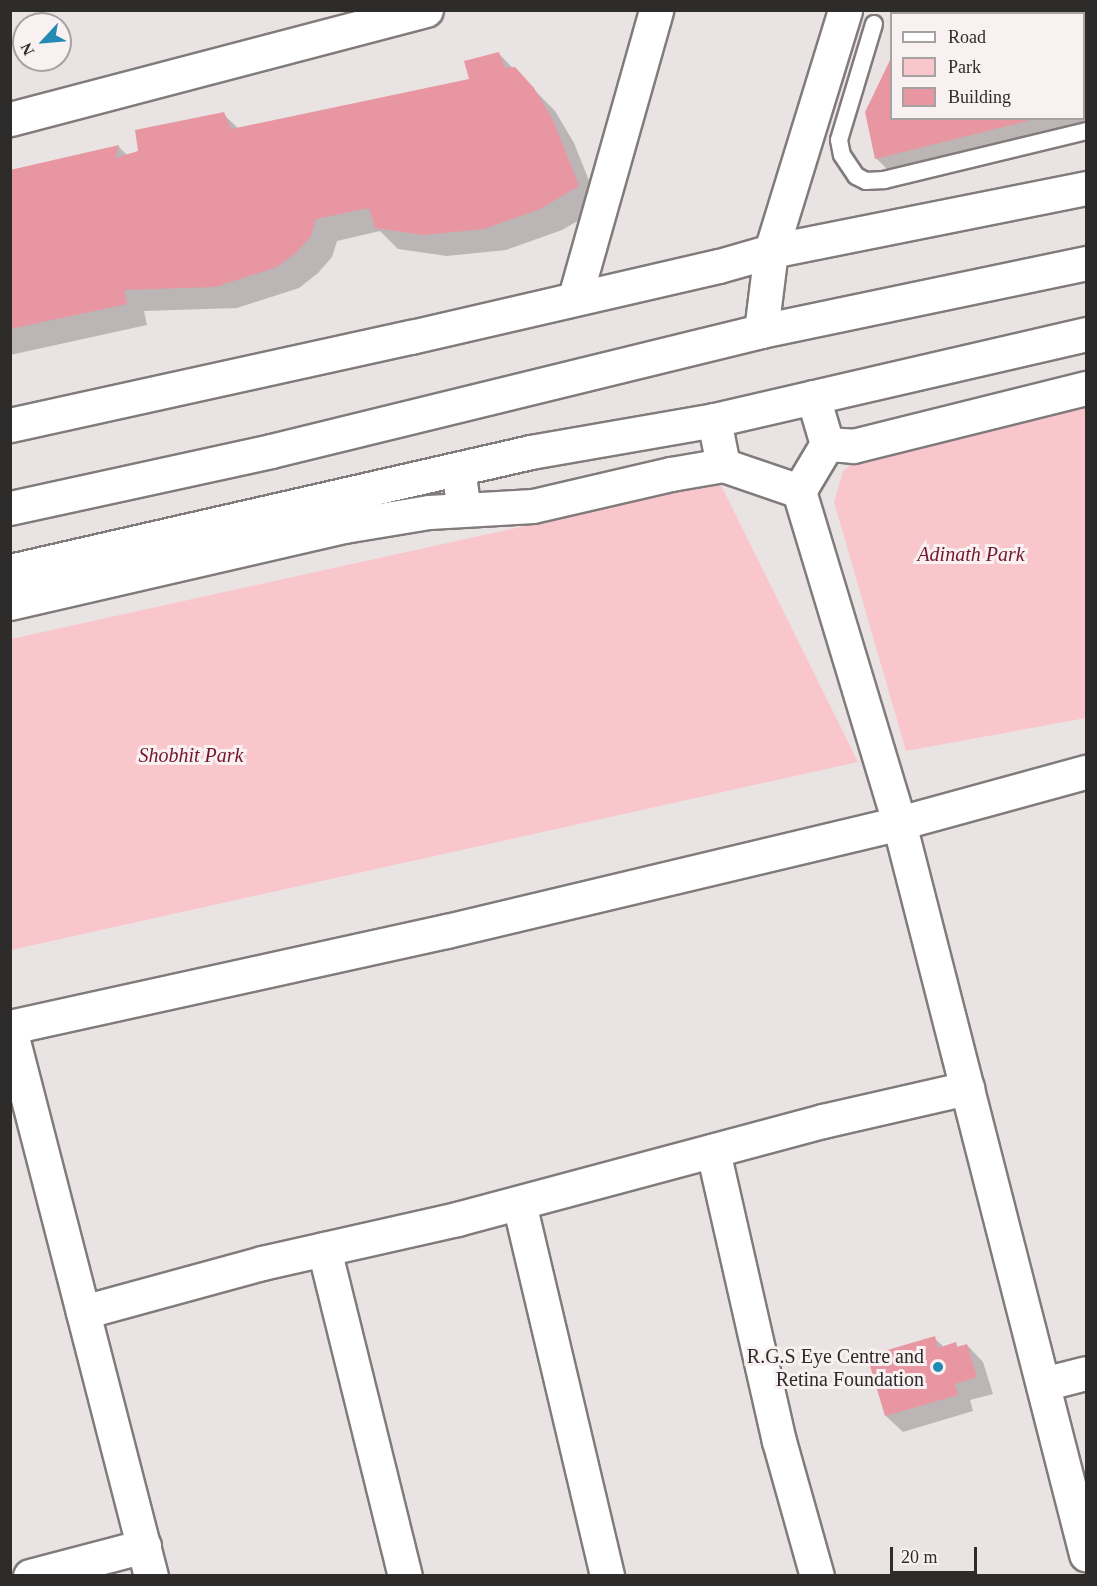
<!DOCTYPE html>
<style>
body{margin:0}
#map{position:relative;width:1097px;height:1586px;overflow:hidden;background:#eae3e3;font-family:"Times New Roman",serif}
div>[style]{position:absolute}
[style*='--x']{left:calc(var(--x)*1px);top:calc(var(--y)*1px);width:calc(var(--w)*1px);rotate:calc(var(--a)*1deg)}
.green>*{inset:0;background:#f9c6cc}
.shadow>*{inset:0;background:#0003}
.building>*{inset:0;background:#e897a2}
.roads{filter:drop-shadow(2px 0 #817b7b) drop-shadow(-2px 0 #817b7b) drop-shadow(0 2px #817b7b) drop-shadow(0 -2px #817b7b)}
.service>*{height:16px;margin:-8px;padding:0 8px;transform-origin:8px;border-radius:8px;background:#fff}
.minor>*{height:33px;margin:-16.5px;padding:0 16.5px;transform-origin:16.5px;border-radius:16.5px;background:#fff}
.tertiary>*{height:33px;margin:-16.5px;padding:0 16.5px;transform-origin:16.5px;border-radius:16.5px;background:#fff}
.primary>*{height:33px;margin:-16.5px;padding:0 16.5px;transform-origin:16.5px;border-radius:16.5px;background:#fff}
.dots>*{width:16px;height:16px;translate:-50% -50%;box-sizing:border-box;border:3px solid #f8f0f1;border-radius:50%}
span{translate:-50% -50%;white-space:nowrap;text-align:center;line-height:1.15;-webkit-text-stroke:6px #f8f0f1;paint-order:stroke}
.park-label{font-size:20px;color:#73162f;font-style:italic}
.poi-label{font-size:20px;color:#2e2b2b}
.right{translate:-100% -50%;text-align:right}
.frame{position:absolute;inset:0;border:12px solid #2e2b2b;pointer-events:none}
.legend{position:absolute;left:890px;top:12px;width:195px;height:108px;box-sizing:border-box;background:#f8f0f1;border:2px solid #a7a1a2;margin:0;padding:8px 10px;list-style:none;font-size:18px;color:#2e2b2b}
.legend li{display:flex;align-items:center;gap:12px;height:30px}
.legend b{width:30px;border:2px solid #a7a1a2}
.north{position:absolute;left:12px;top:12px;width:60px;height:60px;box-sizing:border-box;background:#f8f0f1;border:2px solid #a7a1a2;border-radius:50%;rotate:244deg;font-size:16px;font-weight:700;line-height:24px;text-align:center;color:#2e2b2b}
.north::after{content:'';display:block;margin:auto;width:21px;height:27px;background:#238bb3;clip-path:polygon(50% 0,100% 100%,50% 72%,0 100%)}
.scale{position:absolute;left:890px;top:1547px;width:87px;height:27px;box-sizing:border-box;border:3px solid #2e2b2b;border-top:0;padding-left:8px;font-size:18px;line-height:21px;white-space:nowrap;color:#2e2b2b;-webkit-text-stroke:4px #f8f0f1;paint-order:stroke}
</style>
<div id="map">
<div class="green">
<div style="clip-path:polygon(1086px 407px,1086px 718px,906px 751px,834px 502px,843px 471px,858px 459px)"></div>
<div style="clip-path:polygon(720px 483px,858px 762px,11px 950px,11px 639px)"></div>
</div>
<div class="shadow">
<div style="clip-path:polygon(915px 10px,1086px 10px,1086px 133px,898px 180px,876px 158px,892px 118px,1084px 118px,1084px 14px)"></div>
<div style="clip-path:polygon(499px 54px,555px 111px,574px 143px,600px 208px,562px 230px,506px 250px,447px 256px,398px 249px,380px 231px,337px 241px,332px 257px,318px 273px,299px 288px,237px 308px,144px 311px,147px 325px,10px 355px,10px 172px,118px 146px,128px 156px,223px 114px,239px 129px,470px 80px)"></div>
<div style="clip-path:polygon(934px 1338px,944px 1347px,955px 1344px,959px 1348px,967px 1345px,983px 1362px,993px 1394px,970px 1400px,973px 1411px,903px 1432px,886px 1416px)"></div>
</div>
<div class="building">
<div style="clip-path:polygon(913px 10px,1086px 10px,1086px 106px,1084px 107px,1084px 14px,912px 14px)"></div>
<div style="clip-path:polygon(499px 52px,505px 68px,515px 67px,534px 88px,553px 120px,579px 186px,540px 209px,484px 229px,424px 235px,375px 228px,369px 208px,316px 219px,311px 236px,297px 252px,277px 267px,215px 287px,124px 290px,127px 304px,10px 329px,10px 170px,119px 145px,115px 158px,138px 151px,135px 130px,224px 112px,231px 129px,469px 79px,464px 61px)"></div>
<div style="clip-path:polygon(892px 56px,892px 118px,1035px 119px,875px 159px,865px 112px)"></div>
<div style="clip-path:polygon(935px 1336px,938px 1348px,956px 1342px,957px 1347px,967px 1344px,977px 1377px,955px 1384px,958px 1395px,885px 1416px,867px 1356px)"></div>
</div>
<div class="roads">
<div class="service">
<div style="--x:874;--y:24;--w:121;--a:106.8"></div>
<div style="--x:839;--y:140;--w:15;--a:79"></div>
<div style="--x:842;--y:155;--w:25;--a:56"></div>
<div style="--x:856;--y:176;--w:11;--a:27"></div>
<div style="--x:866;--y:181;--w:18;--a:-3"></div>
<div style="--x:884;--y:180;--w:208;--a:-13.6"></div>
</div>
<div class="minor">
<div style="--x:10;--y:119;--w:430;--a:-14.7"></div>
<div style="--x:575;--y:297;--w:298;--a:-74.2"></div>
<div style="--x:761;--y:331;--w:81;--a:-82.9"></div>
<div style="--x:771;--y:251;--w:252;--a:-72.9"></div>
<div style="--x:899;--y:823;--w:755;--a:75.65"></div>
<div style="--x:10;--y:1029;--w:565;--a:75.55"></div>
<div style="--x:713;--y:1151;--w:297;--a:77.2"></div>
<div style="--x:779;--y:1441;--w:140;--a:74.3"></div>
<div style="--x:519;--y:1203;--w:383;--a:76.7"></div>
<div style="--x:324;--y:1249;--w:337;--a:76.1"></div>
<div style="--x:83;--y:1312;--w:186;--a:-15.3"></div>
<div style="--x:262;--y:1263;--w:200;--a:-12.7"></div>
<div style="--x:457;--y:1219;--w:379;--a:-15"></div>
<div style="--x:823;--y:1121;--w:148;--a:-12.9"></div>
<div style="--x:1043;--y:1384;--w:44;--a:-14.3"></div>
<div style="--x:30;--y:1576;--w:118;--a:-14.7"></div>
</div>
<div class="tertiary">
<div style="--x:813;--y:397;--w:49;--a:73.4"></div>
<div style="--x:827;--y:444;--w:55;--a:120.8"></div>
<div style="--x:799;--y:491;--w:347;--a:73.2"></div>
<div style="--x:714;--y:420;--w:46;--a:78.7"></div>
<div style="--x:723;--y:465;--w:80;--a:18.9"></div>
<div style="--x:10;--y:425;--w:411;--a:-12.4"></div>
<div style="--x:411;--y:337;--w:316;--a:-13"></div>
<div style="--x:719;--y:266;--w:54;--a:-16.1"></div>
<div style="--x:771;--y:251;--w:321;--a:-11.3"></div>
<div style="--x:827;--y:444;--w:26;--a:4"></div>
<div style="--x:853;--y:446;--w:240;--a:-14"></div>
<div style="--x:10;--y:603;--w:343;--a:-13"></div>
<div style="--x:344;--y:526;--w:86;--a:-9.4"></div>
<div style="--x:429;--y:512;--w:104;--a:-3.3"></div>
<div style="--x:533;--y:506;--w:142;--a:-13.1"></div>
<div style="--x:671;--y:474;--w:53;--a:-9.8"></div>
<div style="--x:10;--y:1027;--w:447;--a:-12.4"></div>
<div style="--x:447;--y:931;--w:465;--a:-13.4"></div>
<div style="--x:899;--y:823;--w:194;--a:-15.3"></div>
</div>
<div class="primary">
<div style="--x:458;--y:469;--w:41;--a:81.7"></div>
<div style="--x:10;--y:508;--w:267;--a:-12.3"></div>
<div style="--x:271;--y:451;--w:504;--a:-13.76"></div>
<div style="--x:761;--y:331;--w:332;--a:-11.8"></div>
<div style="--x:10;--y:571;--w:534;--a:-12.87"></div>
<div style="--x:531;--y:452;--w:186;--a:-9.9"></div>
<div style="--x:714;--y:420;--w:382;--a:-13"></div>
</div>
</div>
<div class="dots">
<div style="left:938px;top:1367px;background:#238bb3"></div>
</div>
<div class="park-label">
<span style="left:971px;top:554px">Adinath Park</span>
<span style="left:191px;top:755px">Shobhit Park</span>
</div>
<div class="poi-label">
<span class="right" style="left:924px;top:1368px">R.G.S Eye Centre and<br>Retina Foundation</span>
</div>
<div class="frame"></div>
<ul class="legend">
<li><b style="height:8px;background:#fff"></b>Road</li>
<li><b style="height:16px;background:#f9c6cc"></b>Park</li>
<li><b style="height:16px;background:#e897a2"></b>Building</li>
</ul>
<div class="north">N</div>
<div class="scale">20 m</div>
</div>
